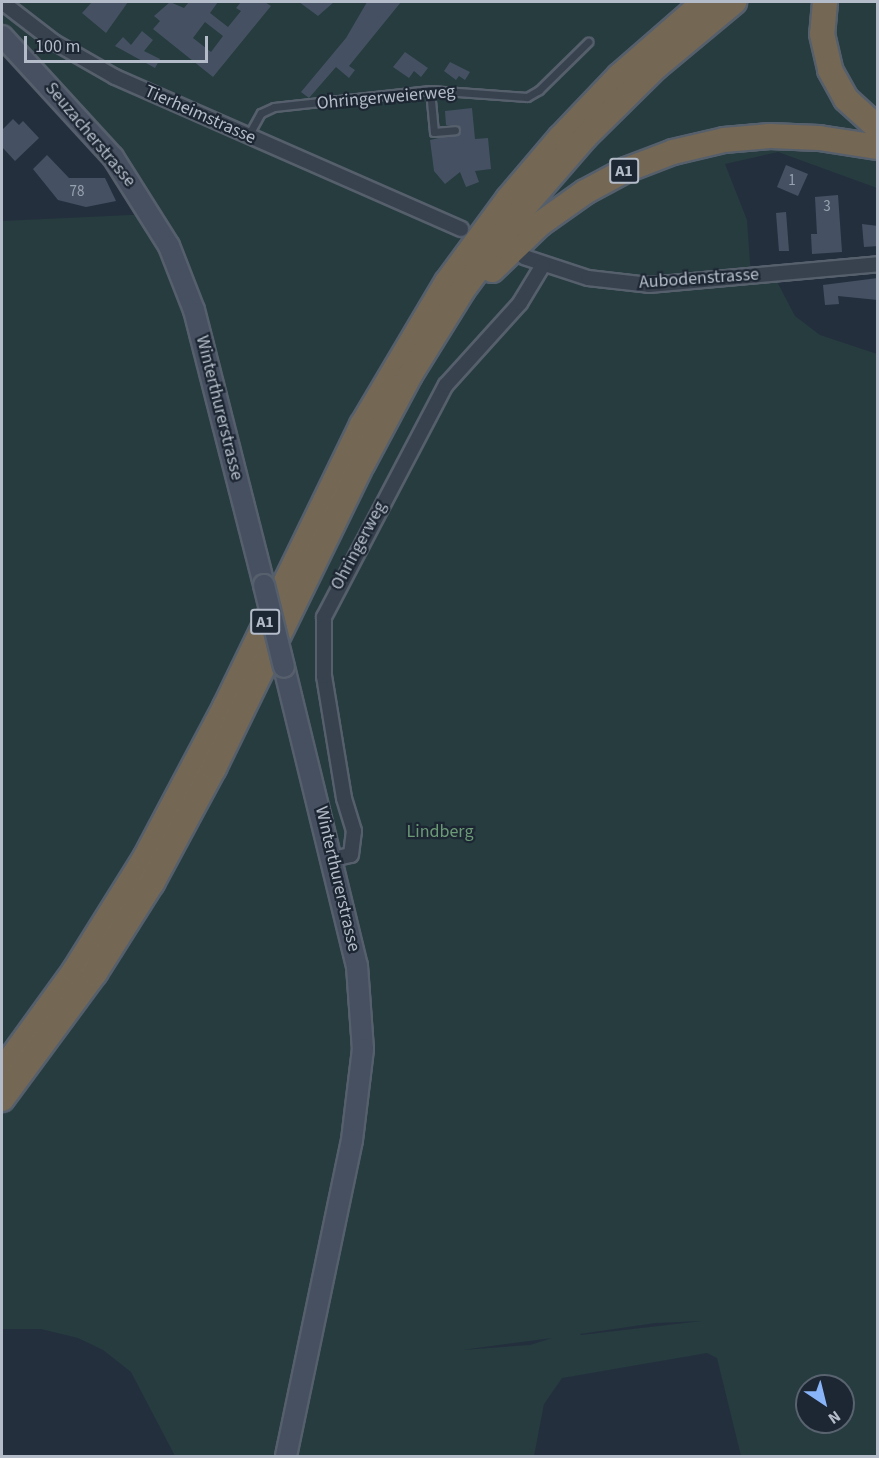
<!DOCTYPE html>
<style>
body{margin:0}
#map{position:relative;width:879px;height:1458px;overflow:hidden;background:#242f3e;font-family:"Source Sans 3",sans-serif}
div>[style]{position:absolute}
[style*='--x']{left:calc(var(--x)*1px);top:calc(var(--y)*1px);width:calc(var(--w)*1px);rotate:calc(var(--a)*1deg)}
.green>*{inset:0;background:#263c3f}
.building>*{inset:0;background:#455162}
.roads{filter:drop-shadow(2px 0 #565f6c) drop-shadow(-2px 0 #565f6c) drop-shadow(0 2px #565f6c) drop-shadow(0 -2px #565f6c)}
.service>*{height:7px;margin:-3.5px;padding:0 3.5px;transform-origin:3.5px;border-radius:3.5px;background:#38414e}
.minor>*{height:14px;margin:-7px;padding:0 7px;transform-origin:7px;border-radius:7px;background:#38414e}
.secondary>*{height:20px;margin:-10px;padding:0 10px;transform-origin:10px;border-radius:10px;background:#465061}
.motorway>*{height:24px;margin:-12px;padding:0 12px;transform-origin:12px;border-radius:12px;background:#746855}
.bridges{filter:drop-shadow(2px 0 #565f6c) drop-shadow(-2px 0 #565f6c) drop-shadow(0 2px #565f6c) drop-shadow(0 -2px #565f6c)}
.secondary-bridge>*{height:20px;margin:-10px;padding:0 10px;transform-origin:10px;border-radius:10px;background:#465061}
span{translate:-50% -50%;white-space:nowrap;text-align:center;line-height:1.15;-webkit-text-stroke:4.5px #1d2633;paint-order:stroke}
.number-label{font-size:15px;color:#98a1af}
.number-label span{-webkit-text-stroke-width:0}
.shield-label span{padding:2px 4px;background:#1d2633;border:2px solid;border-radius:4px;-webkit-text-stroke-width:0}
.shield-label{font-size:16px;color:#b4bcc9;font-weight:700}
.street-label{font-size:18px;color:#b4bcc9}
.park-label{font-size:18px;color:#6b9a76}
.frame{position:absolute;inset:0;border:3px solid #b4bcc9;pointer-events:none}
.north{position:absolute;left:795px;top:1374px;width:60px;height:60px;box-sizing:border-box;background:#1d2633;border:2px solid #59626f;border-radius:50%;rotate:145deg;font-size:16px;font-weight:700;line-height:24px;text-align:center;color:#b4bcc9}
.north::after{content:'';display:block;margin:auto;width:21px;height:27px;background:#8ab4f8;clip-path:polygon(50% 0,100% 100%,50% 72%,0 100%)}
.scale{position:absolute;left:24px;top:36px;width:184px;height:27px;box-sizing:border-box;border:3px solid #b4bcc9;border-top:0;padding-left:8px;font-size:18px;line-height:21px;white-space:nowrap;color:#b4bcc9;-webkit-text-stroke:4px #1d2633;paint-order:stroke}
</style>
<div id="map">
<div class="green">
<div style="clip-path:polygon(evenodd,2px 2px,877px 2px,877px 188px,778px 152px,725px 164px,747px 220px,751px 276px,773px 274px,795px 316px,820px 335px,877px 354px,877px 1456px,741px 1456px,717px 1358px,707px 1353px,562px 1378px,544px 1404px,534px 1456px,175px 1456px,131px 1372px,103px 1350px,78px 1338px,41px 1329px,2px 1329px,2px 221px,152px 214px,2px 36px,2px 2px,702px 1321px,581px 1335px,580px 1334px,655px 1323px,702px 1321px,2px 2px,552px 1338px,530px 1345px,462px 1350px,552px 1338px,2px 2px,807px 1386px,843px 1386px,843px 1422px,807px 1422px,807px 1386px)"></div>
</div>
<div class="building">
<div style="clip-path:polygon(92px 2px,128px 2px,106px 33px,82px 13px)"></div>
<div style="clip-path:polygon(evenodd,170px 2px,184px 8px,189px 2px,218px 2px,210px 13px,228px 27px,241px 11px,236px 8px,241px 2px,265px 2px,271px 6px,213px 77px,153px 29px,160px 21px,154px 16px,170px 2px,205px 22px,223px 36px,211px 52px,193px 38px,205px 22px)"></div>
<div style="clip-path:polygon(299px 2px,334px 2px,318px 16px)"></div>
<div style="clip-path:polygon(367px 2px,401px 2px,349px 66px,355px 70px,349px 78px,336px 67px,309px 98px,301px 92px,346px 38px)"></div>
<div style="clip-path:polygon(142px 31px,153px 40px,144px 51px,160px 59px,155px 68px,115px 46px,123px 37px,131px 45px)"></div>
<div style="clip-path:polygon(405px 52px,428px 68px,421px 77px,414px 71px,409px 78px,393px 67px)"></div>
<div style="clip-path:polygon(450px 62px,470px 72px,465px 80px,459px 76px,456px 80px,444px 71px)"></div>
<div style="clip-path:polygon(472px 108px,475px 139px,488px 138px,491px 169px,475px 171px,479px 182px,466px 187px,460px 172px,445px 184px,434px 171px,430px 140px,460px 133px,458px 125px,446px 125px,445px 111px)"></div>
<div style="clip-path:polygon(13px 119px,19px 125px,23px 121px,39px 138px,15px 161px,2px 147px,2px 130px)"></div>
<div style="clip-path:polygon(47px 155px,69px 178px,105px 178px,116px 201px,86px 207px,58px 200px,33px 169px)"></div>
<div style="clip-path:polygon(786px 165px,808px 174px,798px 196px,777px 187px)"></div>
<div style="clip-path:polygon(838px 195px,842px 252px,812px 254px,811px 234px,817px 234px,815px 197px)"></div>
<div style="clip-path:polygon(786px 212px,789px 251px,779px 251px,776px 213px)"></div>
<div style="clip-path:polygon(862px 224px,878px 226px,878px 246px,864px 247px)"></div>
<div style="clip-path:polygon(878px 278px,878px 300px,838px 296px,839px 304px,825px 305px,823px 285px)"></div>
</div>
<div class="roads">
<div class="service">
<div style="--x:430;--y:90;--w:42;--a:84.6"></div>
<div style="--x:434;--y:132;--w:21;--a:-5"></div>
<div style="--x:248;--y:136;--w:26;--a:-61"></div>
<div style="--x:261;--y:113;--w:14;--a:-25"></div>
<div style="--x:274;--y:107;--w:157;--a:-6.2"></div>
<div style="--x:430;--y:90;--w:97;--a:4.1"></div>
<div style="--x:527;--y:97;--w:14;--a:-30"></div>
<div style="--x:539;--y:90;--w:69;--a:-44.4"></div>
</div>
<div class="minor">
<div style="--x:2;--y:2;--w:66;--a:37.6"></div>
<div style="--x:54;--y:42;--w:70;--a:29.8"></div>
<div style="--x:115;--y:77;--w:378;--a:23.7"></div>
<div style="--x:524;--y:257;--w:67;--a:18.2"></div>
<div style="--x:588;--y:278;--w:61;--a:6.5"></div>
<div style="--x:649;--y:285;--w:230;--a:-5.2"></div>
<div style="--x:333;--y:859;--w:18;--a:-13"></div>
<div style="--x:351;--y:855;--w:24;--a:-83"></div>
<div style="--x:354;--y:831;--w:34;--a:-107"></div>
<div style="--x:344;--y:798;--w:124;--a:-99.3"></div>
<div style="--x:324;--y:676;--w:59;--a:-90"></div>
<div style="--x:324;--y:617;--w:262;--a:-62.3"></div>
<div style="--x:446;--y:385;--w:110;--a:-47.9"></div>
<div style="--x:520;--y:303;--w:44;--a:-58.8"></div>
</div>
<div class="secondary">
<div style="--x:2;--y:36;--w:164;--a:47.5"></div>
<div style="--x:113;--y:157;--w:105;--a:57.8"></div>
<div style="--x:169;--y:246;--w:69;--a:68.7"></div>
<div style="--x:194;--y:310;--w:284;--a:75.7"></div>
<div style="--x:284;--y:667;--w:308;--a:76.3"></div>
<div style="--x:357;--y:966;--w:83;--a:85.9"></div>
<div style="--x:363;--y:1049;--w:92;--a:96.9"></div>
<div style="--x:352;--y:1140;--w:323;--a:101.8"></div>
</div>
<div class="motorway">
<div style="--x:825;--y:2;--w:32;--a:95"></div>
<div style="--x:822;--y:34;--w:37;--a:77"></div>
<div style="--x:830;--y:70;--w:33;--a:61"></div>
<div style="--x:846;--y:99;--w:43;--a:42.2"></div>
<div style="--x:492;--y:270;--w:66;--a:-43.8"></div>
<div style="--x:540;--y:224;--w:55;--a:-35.4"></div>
<div style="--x:585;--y:192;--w:47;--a:-28.2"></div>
<div style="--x:626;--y:170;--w:50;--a:-21"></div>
<div style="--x:673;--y:152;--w:52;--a:-13.2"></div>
<div style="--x:724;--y:140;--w:46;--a:-5"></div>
<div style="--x:770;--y:136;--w:49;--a:2.3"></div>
<div style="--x:819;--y:138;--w:60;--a:8.7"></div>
<div style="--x:2;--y:1071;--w:125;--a:-54.1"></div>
<div style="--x:75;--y:970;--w:132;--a:-58"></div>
<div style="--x:145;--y:858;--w:171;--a:-62.1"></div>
<div style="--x:225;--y:707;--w:314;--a:-64.1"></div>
<div style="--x:362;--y:425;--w:166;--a:-59.3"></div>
<div style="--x:447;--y:282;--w:103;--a:-53.7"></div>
<div style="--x:508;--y:199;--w:80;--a:-49.6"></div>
<div style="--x:560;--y:138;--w:86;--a:-46.4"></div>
<div style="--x:619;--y:76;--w:113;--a:-41"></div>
<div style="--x:2;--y:1099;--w:157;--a:-53.6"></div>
<div style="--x:95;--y:973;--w:107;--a:-57.7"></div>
<div style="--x:152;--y:883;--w:131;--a:-61.7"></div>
<div style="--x:214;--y:768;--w:339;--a:-64"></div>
<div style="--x:363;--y:463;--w:100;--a:-61.9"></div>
<div style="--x:410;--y:375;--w:99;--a:-58.2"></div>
<div style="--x:462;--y:291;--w:99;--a:-53.6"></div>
<div style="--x:521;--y:211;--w:98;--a:-49.1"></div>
<div style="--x:585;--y:137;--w:100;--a:-44.6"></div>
<div style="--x:656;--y:67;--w:102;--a:-39.8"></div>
</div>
</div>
<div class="bridges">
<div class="secondary-bridge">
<div style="--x:264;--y:585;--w:84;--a:76.3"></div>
</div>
</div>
<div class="number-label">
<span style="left:792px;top:181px">1</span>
<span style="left:77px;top:192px">78</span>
<span style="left:827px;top:207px">3</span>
</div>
<div class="shield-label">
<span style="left:624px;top:171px">A1</span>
<span style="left:265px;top:622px">A1</span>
</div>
<div class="street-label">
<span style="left:386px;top:98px;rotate:-5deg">Ohringerweierweg</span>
<span style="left:200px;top:115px;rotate:24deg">Tierheimstrasse</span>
<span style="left:90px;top:135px;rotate:50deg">Seuzacherstrasse</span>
<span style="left:699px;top:279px;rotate:-4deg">Aubodenstrasse</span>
<span style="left:219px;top:408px;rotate:76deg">Winterthurerstrasse</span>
<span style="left:359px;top:546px;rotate:-62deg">Ohringerweg</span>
<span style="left:337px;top:879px;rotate:77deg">Winterthurerstrasse</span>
</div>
<div class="park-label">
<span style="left:440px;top:832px">Lindberg</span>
</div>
<div class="frame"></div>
<div class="north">N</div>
<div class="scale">100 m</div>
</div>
